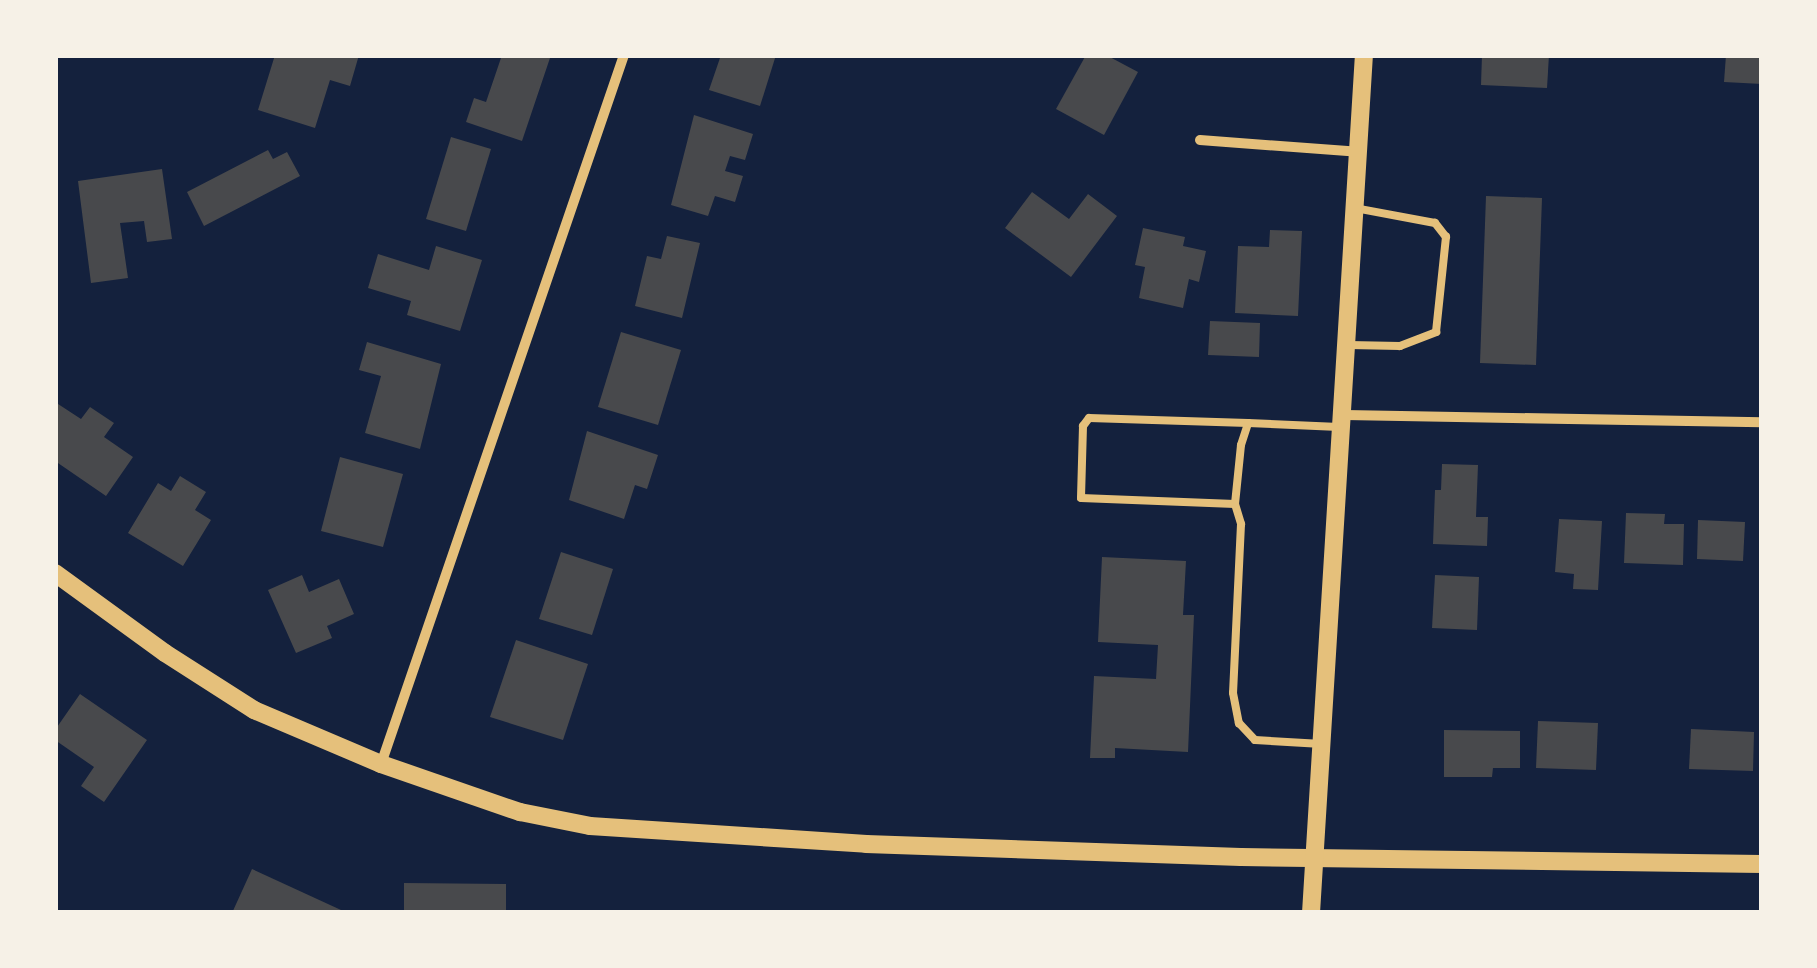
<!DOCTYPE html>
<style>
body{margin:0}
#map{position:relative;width:1817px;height:968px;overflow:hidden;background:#14213d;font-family:Rubik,sans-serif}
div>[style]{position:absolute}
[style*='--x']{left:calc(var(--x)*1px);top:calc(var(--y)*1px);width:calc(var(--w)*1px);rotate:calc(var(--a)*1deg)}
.building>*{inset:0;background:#48494c}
.service>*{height:8px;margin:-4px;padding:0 4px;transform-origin:4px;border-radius:4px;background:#e5c07b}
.minor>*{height:10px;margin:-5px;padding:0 5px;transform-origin:5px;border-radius:5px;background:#e5c07b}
.tertiary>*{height:18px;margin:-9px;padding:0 9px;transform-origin:9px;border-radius:9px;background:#e5c07b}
span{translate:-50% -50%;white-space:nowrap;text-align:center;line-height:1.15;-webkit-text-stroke:10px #f6f1e7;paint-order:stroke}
.frame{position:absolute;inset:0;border:58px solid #f6f1e7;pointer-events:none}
</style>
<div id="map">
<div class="building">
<div style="clip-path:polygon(275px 55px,359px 55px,350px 86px,330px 80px,315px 128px,258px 110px)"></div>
<div style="clip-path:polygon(502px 55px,551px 55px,522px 141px,466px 122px,474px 98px,486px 102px)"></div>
<div style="clip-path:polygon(721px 55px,776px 55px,760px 106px,709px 90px)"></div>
<div style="clip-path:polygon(1086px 55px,1106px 55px,1138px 72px,1104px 135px,1056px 109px)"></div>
<div style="clip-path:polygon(1482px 55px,1549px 55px,1547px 88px,1481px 85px)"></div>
<div style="clip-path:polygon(1726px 55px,1762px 55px,1762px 84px,1724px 82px)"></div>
<div style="clip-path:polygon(694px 115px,753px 134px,745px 160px,730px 156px,725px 171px,743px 176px,735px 202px,715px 196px,708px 216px,671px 205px)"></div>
<div style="clip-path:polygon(451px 137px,491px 149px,466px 231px,426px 219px)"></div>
<div style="clip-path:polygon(268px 150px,273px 159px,287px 152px,300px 176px,204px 226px,187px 192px)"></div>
<div style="clip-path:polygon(162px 169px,172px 239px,147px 242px,144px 221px,120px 223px,128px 278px,91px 283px,78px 181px)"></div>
<div style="clip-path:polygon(1032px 192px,1069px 219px,1088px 194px,1117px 216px,1071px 277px,1005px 228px)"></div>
<div style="clip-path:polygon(1486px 196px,1542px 198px,1536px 365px,1480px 363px)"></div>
<div style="clip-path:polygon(1143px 228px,1185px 237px,1183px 246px,1206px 251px,1199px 282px,1189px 279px,1183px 308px,1139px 298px,1145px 267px,1135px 265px)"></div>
<div style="clip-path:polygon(1270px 230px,1302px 231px,1298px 316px,1235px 313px,1238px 246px,1269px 247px)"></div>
<div style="clip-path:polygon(667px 236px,700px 243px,682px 318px,635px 306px,647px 256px,661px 259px)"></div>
<div style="clip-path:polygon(436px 246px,482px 260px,460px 331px,407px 315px,411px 301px,368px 288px,378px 254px,429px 270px)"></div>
<div style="clip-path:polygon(1210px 321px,1260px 323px,1259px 357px,1208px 355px)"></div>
<div style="clip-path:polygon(621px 332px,681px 350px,658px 425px,598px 407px)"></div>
<div style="clip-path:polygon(367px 342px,441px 364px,420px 449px,365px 433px,381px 376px,359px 370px)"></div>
<div style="clip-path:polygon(55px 402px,81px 419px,90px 407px,114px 423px,104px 437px,133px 457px,106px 496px,55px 461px)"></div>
<div style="clip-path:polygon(587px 431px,658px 455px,647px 489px,635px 485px,624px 519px,569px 500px)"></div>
<div style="clip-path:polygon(340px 457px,403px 474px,383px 547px,321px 531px)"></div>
<div style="clip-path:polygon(1442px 464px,1478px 465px,1476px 517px,1488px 517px,1487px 546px,1433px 544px,1435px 490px,1441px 490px)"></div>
<div style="clip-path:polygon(180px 476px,206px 492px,195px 510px,211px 520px,183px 566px,128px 533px,158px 483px,171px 491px)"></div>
<div style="clip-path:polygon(1626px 513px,1665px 514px,1664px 524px,1684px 524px,1683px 565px,1624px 563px)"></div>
<div style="clip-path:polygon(1559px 519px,1602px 521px,1598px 590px,1573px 589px,1574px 574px,1555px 572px)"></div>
<div style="clip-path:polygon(1698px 520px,1745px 522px,1743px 561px,1697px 559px)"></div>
<div style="clip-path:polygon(561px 552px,613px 569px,592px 635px,539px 619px)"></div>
<div style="clip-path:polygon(1102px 557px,1186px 561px,1183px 615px,1194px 615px,1188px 752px,1115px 748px,1115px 758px,1090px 758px,1094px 676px,1156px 679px,1158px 645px,1098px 642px)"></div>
<div style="clip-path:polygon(302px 575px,309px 592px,339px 579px,354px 614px,327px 626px,332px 638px,296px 653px,268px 590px)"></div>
<div style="clip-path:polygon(1435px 575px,1479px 577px,1477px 630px,1432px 628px)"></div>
<div style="clip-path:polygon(516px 640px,588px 664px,563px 740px,490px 717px)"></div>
<div style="clip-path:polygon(80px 694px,147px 740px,104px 802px,81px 786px,94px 767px,55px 740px,55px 730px)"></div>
<div style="clip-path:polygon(1538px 721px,1598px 723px,1596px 770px,1536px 768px)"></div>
<div style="clip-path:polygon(1691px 729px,1754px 732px,1753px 771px,1689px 769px)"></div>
<div style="clip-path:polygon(1444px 730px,1520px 731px,1520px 768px,1493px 768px,1492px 777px,1444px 777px)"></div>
<div style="clip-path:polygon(252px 869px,341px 910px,340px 913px,232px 913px)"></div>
<div style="clip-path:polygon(404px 883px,506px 884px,506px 913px,404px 913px)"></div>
</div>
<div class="service">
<div style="--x:1349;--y:345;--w:51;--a:1.1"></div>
<div style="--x:1400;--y:346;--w:39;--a:-21"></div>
<div style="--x:1436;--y:332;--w:96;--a:-84"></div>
<div style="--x:1446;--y:237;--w:18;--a:-128"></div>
<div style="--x:1435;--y:223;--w:81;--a:-169.4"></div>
<div style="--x:1248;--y:423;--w:159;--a:-178.2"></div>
<div style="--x:1089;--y:418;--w:10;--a:127"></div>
<div style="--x:1083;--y:426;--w:72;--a:91.6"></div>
<div style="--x:1081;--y:498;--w:154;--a:2.2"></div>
<div style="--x:1235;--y:504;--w:59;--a:-84.2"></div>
<div style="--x:1241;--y:445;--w:23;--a:-72"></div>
<div style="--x:1248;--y:423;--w:91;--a:2.5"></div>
<div style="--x:1235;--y:504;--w:21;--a:73"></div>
<div style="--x:1241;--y:524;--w:169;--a:92.7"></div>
<div style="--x:1233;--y:693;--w:31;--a:79"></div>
<div style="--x:1239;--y:723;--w:23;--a:47"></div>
<div style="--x:1255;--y:740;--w:67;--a:3.4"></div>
</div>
<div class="minor">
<div style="--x:1200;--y:140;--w:158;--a:4.3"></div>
<div style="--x:1345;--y:415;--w:417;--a:1"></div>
<div style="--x:381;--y:764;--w:749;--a:-71.08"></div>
</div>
<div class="tertiary">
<div style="--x:55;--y:573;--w:136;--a:36"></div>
<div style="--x:165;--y:653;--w:106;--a:32.6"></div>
<div style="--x:254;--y:710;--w:138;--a:23"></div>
<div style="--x:381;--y:764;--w:147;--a:19.1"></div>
<div style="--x:520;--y:812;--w:71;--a:11.3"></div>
<div style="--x:590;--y:826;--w:277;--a:3.7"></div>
<div style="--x:866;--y:844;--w:375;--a:2"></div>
<div style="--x:1241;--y:857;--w:521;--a:0.77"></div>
<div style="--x:1311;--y:913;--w:860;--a:-86.47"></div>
</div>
<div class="frame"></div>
</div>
